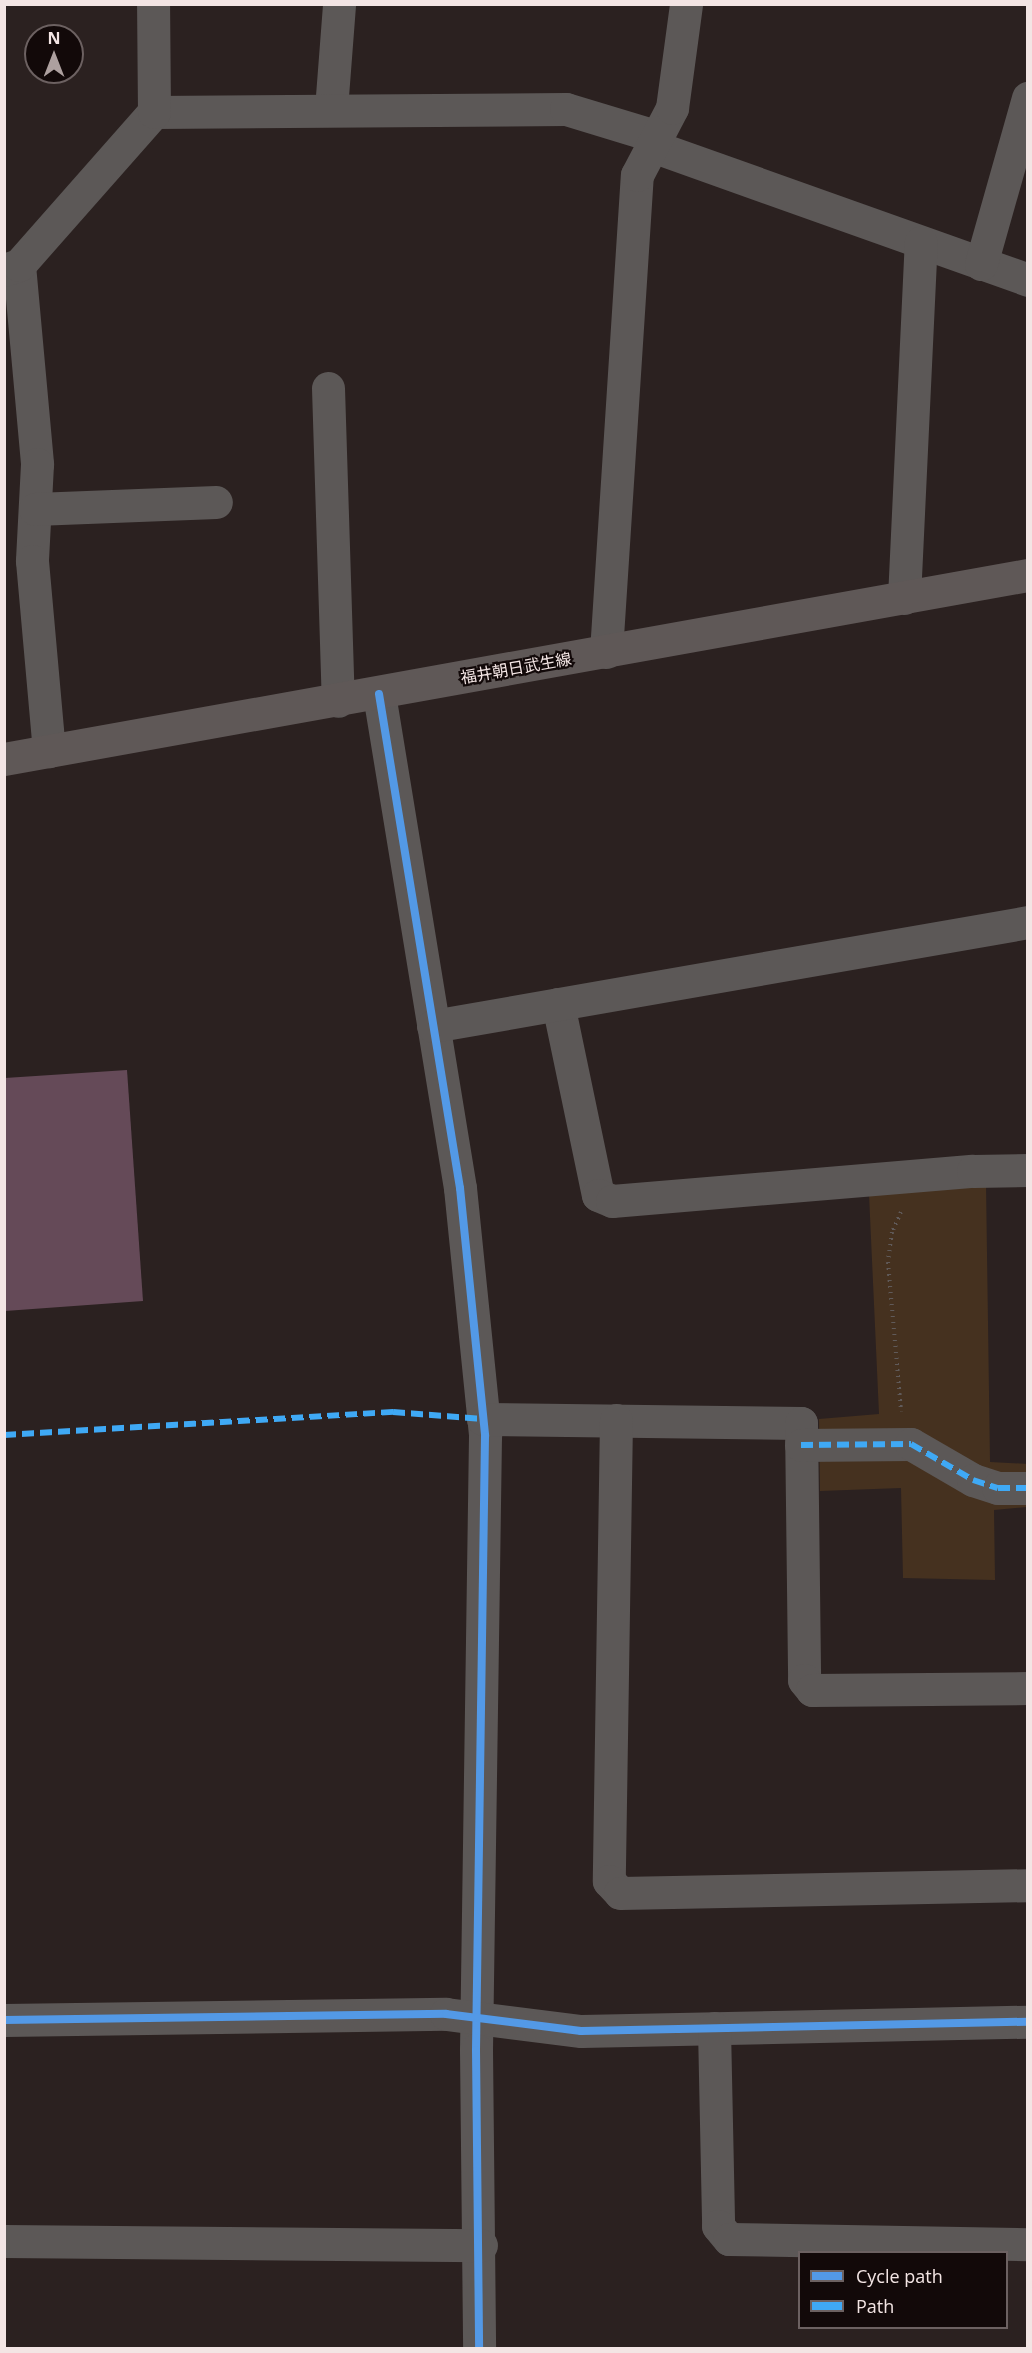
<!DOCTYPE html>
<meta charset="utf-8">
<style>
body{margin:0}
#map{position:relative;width:1032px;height:2353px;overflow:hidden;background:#2b2120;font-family:"Open Sans","Noto Sans JP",sans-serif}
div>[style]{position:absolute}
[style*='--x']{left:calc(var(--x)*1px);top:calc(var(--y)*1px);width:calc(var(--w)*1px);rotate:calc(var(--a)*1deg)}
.green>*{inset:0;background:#45311f}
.water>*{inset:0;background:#654a58}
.path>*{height:4px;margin-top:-2px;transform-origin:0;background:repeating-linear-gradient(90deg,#605a59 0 1.5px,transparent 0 6px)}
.minor>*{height:33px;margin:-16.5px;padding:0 16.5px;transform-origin:16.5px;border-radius:16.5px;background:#5c5857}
.major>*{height:33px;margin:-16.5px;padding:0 16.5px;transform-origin:16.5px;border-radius:16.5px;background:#5f5857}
.quiet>*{height:6px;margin-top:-3px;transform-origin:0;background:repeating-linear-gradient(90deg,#3fa9f5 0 12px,transparent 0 18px)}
.cycleway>*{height:8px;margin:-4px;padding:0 4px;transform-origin:4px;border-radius:4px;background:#5399e6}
span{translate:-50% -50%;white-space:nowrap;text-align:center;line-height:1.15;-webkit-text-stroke:4.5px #120909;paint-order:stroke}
.street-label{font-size:16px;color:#f3e5e4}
.frame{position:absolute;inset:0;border:6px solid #f3e5e4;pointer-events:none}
.legend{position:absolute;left:798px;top:2251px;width:210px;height:78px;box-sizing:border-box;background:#120909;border:2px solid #6c6161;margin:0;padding:8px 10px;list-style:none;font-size:18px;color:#f3e5e4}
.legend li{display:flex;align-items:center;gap:12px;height:30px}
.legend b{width:30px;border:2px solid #6c6161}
.north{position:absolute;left:24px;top:24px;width:60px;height:60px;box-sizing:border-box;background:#120909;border:2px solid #6c6161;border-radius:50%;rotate:0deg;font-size:16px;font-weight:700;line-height:24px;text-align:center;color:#f3e5e4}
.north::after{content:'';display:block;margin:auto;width:21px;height:27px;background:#ada09f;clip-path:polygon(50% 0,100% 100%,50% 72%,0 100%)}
</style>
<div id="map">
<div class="green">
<div style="clip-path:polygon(986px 1184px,990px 1462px,1028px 1464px,1027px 1507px,994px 1510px,995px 1580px,903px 1578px,901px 1488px,820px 1491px,819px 1419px,879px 1414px,869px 1194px)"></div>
</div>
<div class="water">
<div style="clip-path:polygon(127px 1070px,143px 1301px,5px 1311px,5px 1078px)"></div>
</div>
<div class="path">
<div style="--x:901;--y:1212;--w:22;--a:114"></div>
<div style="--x:892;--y:1232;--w:30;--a:98"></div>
<div style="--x:888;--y:1262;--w:150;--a:85"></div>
</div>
<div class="minor">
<div style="--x:331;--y:109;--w:105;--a:-85.6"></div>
<div style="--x:154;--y:112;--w:412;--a:-0.4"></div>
<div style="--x:566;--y:109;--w:96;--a:16.9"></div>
<div style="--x:655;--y:147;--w:396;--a:19.6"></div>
<div style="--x:981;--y:264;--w:173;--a:-74.2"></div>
<div style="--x:19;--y:265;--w:200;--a:84.8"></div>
<div style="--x:37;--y:464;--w:97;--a:93"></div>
<div style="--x:32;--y:561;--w:191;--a:84.9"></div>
<div style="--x:4;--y:270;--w:16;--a:-18"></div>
<div style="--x:19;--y:265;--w:204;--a:-48.6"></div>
<div style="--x:154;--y:112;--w:108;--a:-90.5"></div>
<div style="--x:328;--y:388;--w:313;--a:88.2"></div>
<div style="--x:35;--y:509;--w:181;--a:-2.2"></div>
<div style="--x:904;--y:598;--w:356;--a:-87.3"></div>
<div style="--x:606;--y:652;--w:478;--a:-86.3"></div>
<div style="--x:637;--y:175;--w:76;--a:-62.4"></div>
<div style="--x:672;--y:108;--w:105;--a:-82.3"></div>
<div style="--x:379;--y:694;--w:501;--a:80.69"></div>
<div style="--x:460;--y:1188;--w:249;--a:84.2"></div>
<div style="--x:485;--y:1436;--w:614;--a:90.84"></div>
<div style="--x:476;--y:2050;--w:298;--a:89.4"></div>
<div style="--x:558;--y:1004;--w:195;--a:78.2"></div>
<div style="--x:598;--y:1195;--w:15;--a:23"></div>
<div style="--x:612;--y:1201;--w:362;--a:-4.8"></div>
<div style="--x:973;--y:1171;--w:55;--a:-1"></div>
<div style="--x:433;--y:1026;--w:604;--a:-9.91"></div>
<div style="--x:483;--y:1419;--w:318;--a:0.7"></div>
<div style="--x:801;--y:1423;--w:257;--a:89.3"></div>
<div style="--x:804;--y:1680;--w:13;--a:51"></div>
<div style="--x:812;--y:1690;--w:216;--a:-0.5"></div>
<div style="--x:616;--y:1420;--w:461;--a:90.9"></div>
<div style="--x:609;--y:1881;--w:16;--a:47"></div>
<div style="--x:620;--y:1893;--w:408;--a:-1.1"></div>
<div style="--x:801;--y:1445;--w:110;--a:-0.5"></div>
<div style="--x:911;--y:1444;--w:72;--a:30.1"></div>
<div style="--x:973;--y:1480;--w:26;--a:18"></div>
<div style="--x:998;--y:1488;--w:30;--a:0"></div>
<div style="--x:4;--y:2020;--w:442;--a:-0.8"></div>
<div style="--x:446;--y:2014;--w:136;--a:7.2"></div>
<div style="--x:581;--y:2031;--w:447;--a:-1.2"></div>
<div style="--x:714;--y:2028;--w:198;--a:88.8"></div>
<div style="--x:718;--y:2226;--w:17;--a:50"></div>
<div style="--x:729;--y:2239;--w:299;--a:1"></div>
<div style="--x:4;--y:2241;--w:477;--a:0.5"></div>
</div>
<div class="major">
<div style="--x:4;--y:759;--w:1040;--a:-10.19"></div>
</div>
<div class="quiet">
<div style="--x:4;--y:1435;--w:390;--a:-3.4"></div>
<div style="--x:393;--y:1412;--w:90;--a:4.4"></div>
<div style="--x:801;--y:1445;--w:110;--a:-0.5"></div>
<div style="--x:911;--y:1444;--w:72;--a:30.1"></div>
<div style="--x:973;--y:1480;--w:26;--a:18"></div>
<div style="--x:998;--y:1488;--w:30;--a:0"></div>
</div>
<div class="cycleway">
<div style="--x:379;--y:694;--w:501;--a:80.69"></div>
<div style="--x:460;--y:1188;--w:249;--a:84.2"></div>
<div style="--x:485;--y:1436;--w:614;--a:90.84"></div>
<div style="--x:476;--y:2050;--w:298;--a:89.4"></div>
<div style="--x:4;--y:2020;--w:442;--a:-0.8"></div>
<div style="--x:446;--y:2014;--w:136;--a:7.2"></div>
<div style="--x:581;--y:2031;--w:447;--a:-1.2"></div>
</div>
<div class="street-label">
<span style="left:516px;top:668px;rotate:-10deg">福井朝日武生線</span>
</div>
<div class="frame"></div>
<ul class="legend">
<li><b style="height:8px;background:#5399e6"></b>Cycle path</li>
<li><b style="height:8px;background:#3fa9f5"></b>Path</li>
</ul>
<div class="north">N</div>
</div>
